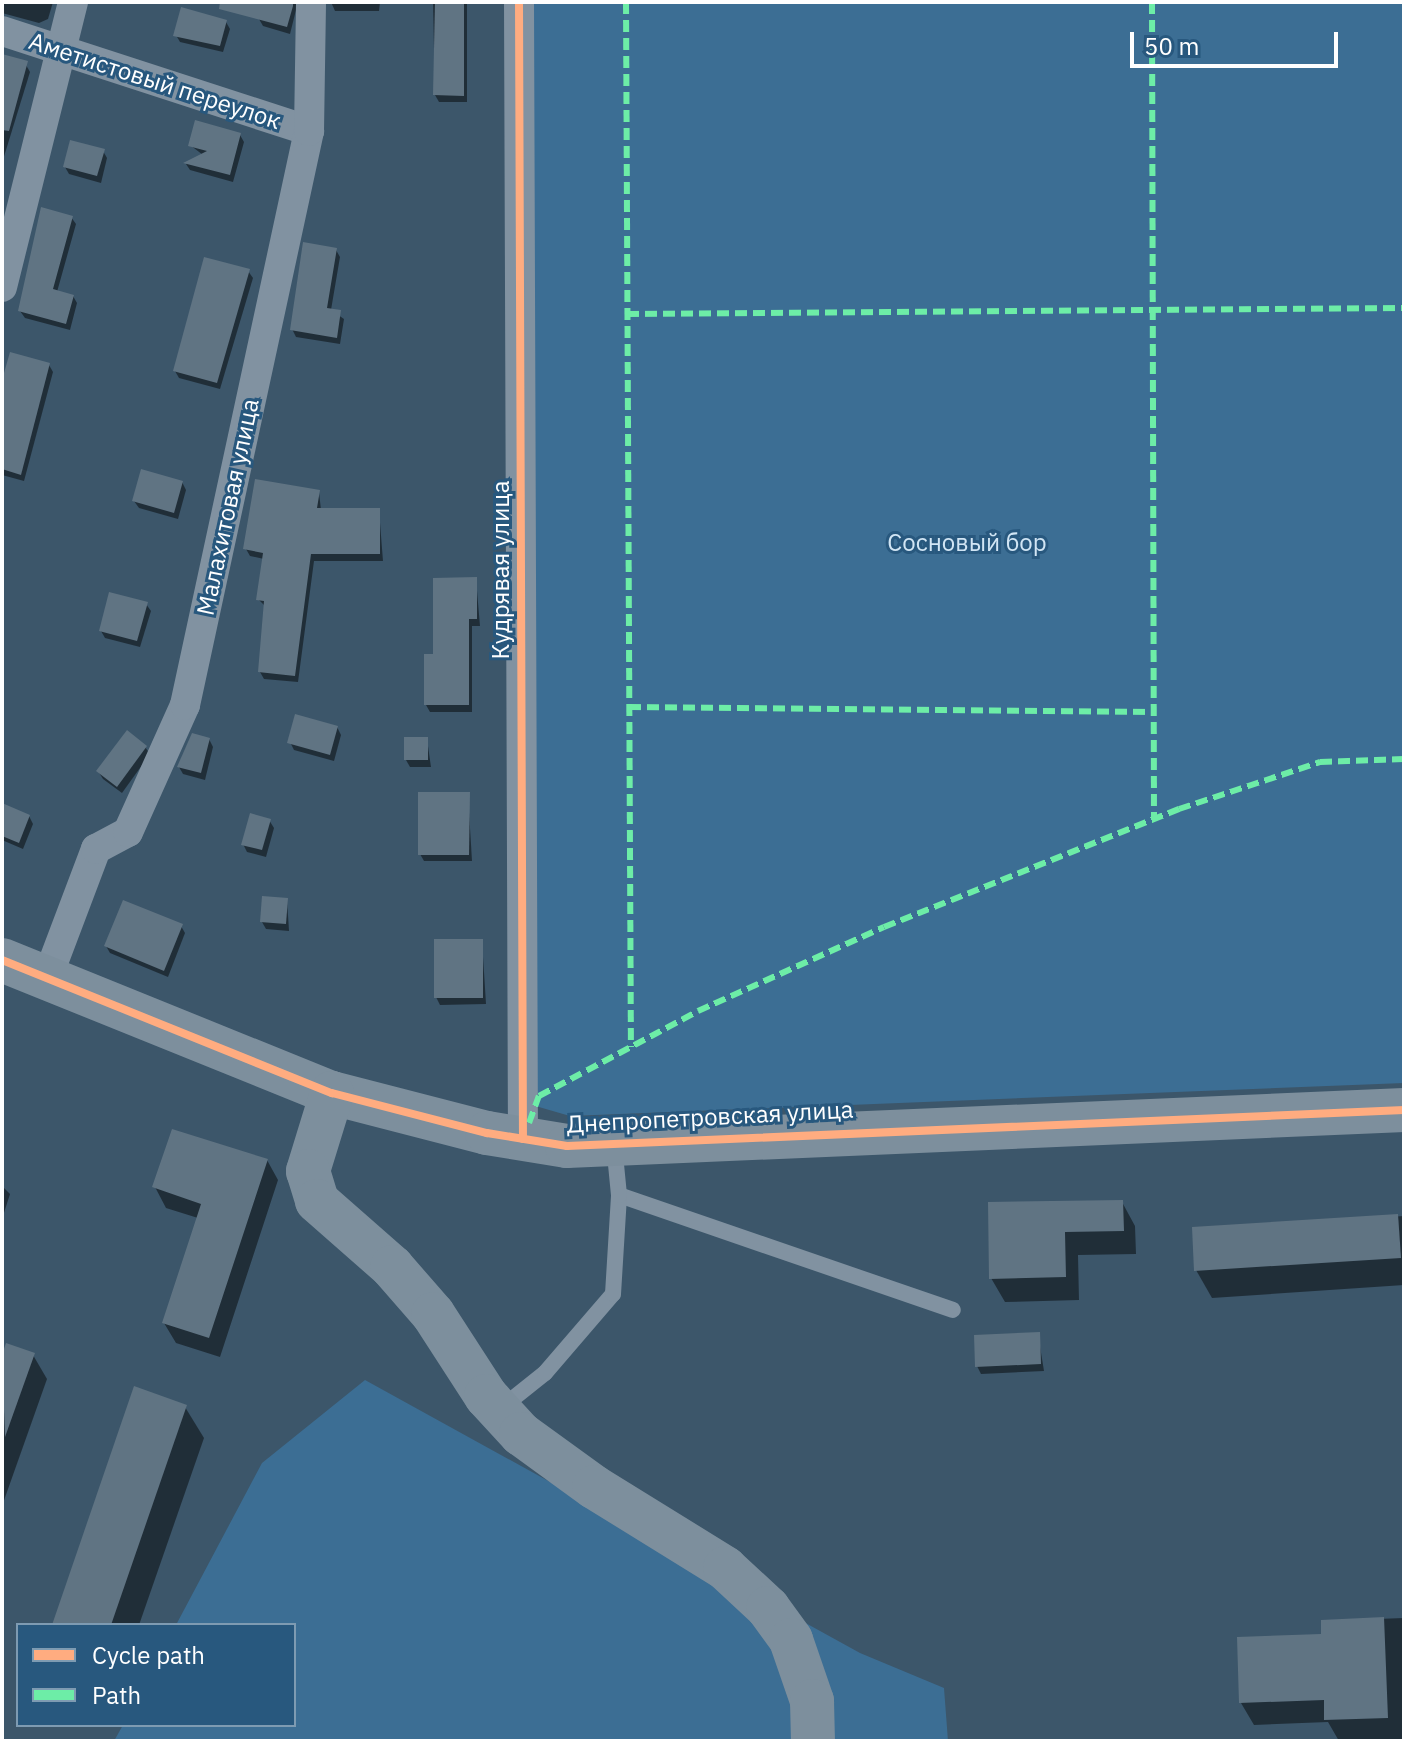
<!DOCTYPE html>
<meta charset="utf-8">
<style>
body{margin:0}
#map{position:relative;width:1406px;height:1743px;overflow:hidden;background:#3c566a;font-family:"IBM Plex Sans",sans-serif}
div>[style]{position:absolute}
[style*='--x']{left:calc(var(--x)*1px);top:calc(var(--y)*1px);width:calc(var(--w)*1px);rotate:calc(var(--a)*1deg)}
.green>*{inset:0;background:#3c6e94}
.shadow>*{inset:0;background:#0007}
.building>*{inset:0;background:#607483}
.lane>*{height:16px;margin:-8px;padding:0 8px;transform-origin:8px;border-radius:8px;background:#8192a1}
.street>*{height:30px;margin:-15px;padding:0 15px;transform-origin:15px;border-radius:15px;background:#8192a1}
.secondary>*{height:44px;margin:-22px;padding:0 22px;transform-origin:22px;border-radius:22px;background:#7d8f9d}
.quiet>*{height:6px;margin-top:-3px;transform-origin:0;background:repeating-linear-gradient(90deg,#6deda7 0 12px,transparent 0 18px)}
.cycleway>*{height:8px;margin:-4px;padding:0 4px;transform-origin:4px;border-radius:4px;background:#ffac80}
span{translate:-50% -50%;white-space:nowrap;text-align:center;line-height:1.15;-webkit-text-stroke:6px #28587e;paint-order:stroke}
.street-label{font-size:24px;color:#fff}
.park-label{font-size:24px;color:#d1e5f4}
.frame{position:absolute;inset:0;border:4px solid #fff;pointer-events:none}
.legend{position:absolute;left:16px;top:1623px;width:280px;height:104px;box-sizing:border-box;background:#28587e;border:2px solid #7e9bb2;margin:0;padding:10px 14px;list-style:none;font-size:24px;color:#fff}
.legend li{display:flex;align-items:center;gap:16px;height:40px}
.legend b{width:40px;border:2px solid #7e9bb2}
.scale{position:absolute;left:1130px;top:32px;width:208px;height:36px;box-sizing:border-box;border:4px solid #fff;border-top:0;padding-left:10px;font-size:24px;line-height:28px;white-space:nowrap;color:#fff;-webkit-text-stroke:6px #28587e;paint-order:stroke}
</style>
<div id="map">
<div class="green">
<div style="clip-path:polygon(528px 2px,1404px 2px,1404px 1083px,570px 1116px,532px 1105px)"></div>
<div style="clip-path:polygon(365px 1380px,860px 1653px,944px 1688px,948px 1741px,114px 1741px,123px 1725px,294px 1725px,294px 1625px,176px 1625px,262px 1463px)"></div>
</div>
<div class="shadow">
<div style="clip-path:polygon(2px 2px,53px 2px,48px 19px,39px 23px,2px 13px)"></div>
<div style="clip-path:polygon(263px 2px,298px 2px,290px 34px,263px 26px,259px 19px)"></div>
<div style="clip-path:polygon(380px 2px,379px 11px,335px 11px,331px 2px)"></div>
<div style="clip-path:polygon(433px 2px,467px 2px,467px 102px,439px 102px,435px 95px)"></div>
<div style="clip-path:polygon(226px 22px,230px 29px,223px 52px,180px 42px,176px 35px)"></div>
<div style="clip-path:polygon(2px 56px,26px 65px,30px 72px,2px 163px)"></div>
<div style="clip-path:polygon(240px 135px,244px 142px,233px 182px,190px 170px,186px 164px,203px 155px,190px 145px)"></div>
<div style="clip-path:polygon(103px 151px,107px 158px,101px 183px,69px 174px,65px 167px)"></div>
<div style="clip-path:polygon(71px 217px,76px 224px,57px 292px,73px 296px,77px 303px,70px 330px,25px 318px,20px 311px)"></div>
<div style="clip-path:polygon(336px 250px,340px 257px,331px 310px,344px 319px,340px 344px,296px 337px,292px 329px)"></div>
<div style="clip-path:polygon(248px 271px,253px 278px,220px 389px,179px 378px,175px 371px)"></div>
<div style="clip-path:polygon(49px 365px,53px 372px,24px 481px,2px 475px,2px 385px)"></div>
<div style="clip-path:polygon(182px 482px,186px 490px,178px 519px,139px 508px,134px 501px)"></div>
<div style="clip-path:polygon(319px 492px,321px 510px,379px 510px,383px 561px,314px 561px,298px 682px,264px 679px,260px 672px,266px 607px,258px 599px,264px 559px,250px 556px,246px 549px)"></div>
<div style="clip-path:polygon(476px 579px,480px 626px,472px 626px,472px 712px,430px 712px,426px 705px,435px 656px)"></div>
<div style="clip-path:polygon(146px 604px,151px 611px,140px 647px,105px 638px,101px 631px)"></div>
<div style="clip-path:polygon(337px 727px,341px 735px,334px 761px,294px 750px,290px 742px)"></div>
<div style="clip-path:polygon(209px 739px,213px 747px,205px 780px,183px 774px,179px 767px)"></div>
<div style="clip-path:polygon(427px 739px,431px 767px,410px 767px,406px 760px)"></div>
<div style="clip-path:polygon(145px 747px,150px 754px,122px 793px,103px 779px,98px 771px)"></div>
<div style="clip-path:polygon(2px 793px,4px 806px,29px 816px,33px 824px,23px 849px,2px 840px)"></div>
<div style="clip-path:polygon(468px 794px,472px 861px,424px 861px,420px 854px)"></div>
<div style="clip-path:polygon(269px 820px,274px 828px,266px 857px,247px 852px,243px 844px)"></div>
<div style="clip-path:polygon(287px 900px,289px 931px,266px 929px,262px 922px)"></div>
<div style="clip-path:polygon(181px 926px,185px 933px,168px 977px,110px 953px,106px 946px)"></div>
<div style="clip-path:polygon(482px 941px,486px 1004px,440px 1005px,436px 997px)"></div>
<div style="clip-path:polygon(267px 1160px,278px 1180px,220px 1357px,176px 1343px,164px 1323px,198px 1218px,166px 1208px,155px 1187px)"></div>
<div style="clip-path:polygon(2px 1186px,10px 1194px,2px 1219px)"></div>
<div style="clip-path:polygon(1122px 1202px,1135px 1226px,1136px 1254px,1078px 1255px,1079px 1300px,1005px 1302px,991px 1278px,990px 1204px)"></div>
<div style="clip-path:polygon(1404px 1216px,1404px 1285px,1212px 1298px,1196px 1270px,1194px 1229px)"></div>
<div style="clip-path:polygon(1038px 1334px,1044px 1371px,981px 1374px,977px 1366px)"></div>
<div style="clip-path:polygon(7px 1345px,33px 1355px,47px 1379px,2px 1506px,2px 1361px)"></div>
<div style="clip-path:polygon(185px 1407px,204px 1438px,139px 1625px,57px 1625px)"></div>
<div style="clip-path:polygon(1404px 1618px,1404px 1739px,1339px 1741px,1328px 1722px,1254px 1725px,1241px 1703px,1323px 1636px,1323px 1621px)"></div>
</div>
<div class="building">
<div style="clip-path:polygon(220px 2px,293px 2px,293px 6px,287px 27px,219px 9px)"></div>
<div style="clip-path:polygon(435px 2px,464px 2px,464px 96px,433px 95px)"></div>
<div style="clip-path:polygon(181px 7px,227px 20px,220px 46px,173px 36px)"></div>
<div style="clip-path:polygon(2px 54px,28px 61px,9px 131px,2px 130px)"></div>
<div style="clip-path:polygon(195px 120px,241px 133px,230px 175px,183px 163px,207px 151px,188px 146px)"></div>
<div style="clip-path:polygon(70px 140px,105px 149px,97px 176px,63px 167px)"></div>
<div style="clip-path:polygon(41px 207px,73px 216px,53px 289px,74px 295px,66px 324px,18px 311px)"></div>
<div style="clip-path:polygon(303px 242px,337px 248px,327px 308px,341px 310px,337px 338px,290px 330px)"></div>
<div style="clip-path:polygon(204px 257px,250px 269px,217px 383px,173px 371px)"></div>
<div style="clip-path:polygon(10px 352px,50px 363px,21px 475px,2px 469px,2px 380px)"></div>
<div style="clip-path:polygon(141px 469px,183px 481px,174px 513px,132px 501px)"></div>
<div style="clip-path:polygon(255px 479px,320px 490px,317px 508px,380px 508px,380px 554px,311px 554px,295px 676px,258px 672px,264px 601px,256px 600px,263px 553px,243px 549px)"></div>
<div style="clip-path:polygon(477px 577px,477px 619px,469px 619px,469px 705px,424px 705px,424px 654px,433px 654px,433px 578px)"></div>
<div style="clip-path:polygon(109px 592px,148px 602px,137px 641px,99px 631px)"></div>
<div style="clip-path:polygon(295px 714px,338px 726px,330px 755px,287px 743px)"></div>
<div style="clip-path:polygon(127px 730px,147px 746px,117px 787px,96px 771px)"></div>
<div style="clip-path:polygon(192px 733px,210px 738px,201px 773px,177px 767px)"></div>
<div style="clip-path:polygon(404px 737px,428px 737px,428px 760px,404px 760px)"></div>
<div style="clip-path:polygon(418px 792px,470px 792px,469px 855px,418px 855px)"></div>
<div style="clip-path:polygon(2px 803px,30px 815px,19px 843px,2px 836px)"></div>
<div style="clip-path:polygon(250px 813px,271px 819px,262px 850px,241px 845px)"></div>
<div style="clip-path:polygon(262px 896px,288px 898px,286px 924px,260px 922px)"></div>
<div style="clip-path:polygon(123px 900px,183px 924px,164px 971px,104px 946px)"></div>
<div style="clip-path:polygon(434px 939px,483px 939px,483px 998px,434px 998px)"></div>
<div style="clip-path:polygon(172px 1129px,268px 1159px,209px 1338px,162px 1323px,201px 1204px,152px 1187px)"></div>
<div style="clip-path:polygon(1123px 1200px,1124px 1231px,1065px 1232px,1066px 1277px,989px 1279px,988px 1202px)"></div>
<div style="clip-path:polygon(1398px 1214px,1401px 1258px,1194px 1271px,1192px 1227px)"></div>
<div style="clip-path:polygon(1040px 1332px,1041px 1364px,975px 1367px,974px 1335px)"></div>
<div style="clip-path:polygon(6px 1343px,35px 1353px,5px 1437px,2px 1355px)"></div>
<div style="clip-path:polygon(134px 1386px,187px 1405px,111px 1625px,52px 1625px)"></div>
<div style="clip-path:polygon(1384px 1617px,1388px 1718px,1324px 1720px,1324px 1700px,1239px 1703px,1237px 1637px,1321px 1634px,1321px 1620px)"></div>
</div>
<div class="lane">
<div style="--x:619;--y:1195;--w:353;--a:19"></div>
<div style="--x:500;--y:1409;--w:58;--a:-38.7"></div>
<div style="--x:545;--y:1373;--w:104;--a:-49.3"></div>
<div style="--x:613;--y:1294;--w:99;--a:-86.5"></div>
<div style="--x:619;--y:1195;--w:51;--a:-95.6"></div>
</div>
<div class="street">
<div style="--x:519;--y:2;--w:1137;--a:89.8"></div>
<div style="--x:2;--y:31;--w:323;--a:18"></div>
<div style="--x:2;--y:287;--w:294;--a:-76"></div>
<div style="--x:48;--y:976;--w:136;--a:-69.3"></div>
<div style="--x:96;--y:849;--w:36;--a:-28"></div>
<div style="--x:128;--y:832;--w:139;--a:-65.8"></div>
<div style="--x:185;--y:705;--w:587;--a:-77.81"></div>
<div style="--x:309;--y:131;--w:129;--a:-89.1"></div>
</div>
<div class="secondary">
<div style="--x:2;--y:960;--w:356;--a:22"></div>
<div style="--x:332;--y:1093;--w:160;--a:14.5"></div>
<div style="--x:487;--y:1133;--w:81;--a:9.2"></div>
<div style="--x:567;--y:1146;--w:838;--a:-2.46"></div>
<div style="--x:332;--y:1093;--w:82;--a:107.1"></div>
<div style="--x:308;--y:1171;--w:31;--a:73"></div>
<div style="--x:317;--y:1201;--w:100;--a:41.3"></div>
<div style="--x:392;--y:1267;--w:62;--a:48.9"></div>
<div style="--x:433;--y:1314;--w:98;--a:57.1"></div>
<div style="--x:486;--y:1396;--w:52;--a:47.4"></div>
<div style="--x:521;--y:1434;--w:90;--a:36"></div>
<div style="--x:594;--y:1487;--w:154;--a:31.7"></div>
<div style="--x:725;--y:1568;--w:59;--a:42.9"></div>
<div style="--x:768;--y:1608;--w:39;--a:54"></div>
<div style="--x:791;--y:1640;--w:65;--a:71"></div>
<div style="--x:812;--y:1701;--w:40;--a:88.6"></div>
</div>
<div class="quiet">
<div style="--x:626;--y:2;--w:1045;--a:89.73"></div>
<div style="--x:1152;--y:2;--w:817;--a:89.86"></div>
<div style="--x:627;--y:314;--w:777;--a:-0.44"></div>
<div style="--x:629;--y:707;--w:525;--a:0.55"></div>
<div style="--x:529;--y:1123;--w:29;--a:-70"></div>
<div style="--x:539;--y:1096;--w:180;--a:-28.1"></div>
<div style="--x:698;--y:1011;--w:204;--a:-24.3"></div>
<div style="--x:884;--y:927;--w:318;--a:-21.8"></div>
<div style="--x:1179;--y:809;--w:149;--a:-18.4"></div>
<div style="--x:1320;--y:762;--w:84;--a:-2"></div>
</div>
<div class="cycleway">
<div style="--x:519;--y:2;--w:1137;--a:89.8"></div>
<div style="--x:2;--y:960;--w:356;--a:22"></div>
<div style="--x:332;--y:1093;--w:160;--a:14.5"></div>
<div style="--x:487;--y:1133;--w:81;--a:9.2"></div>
<div style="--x:567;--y:1146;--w:838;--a:-2.46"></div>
</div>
<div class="street-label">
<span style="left:155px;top:81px;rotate:18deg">Аметистовый переулок</span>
<span style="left:228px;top:507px;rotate:-78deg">Малахитовая улица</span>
<span style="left:501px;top:570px;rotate:-90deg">Кудрявая улица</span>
<span style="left:710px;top:1117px;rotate:-3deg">Днепропетровская улица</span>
</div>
<div class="park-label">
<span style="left:967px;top:543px">Сосновый бор</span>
</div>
<div class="frame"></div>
<ul class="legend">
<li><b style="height:10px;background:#ffac80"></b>Cycle path</li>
<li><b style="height:10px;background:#6deda7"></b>Path</li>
</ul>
<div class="scale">50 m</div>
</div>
